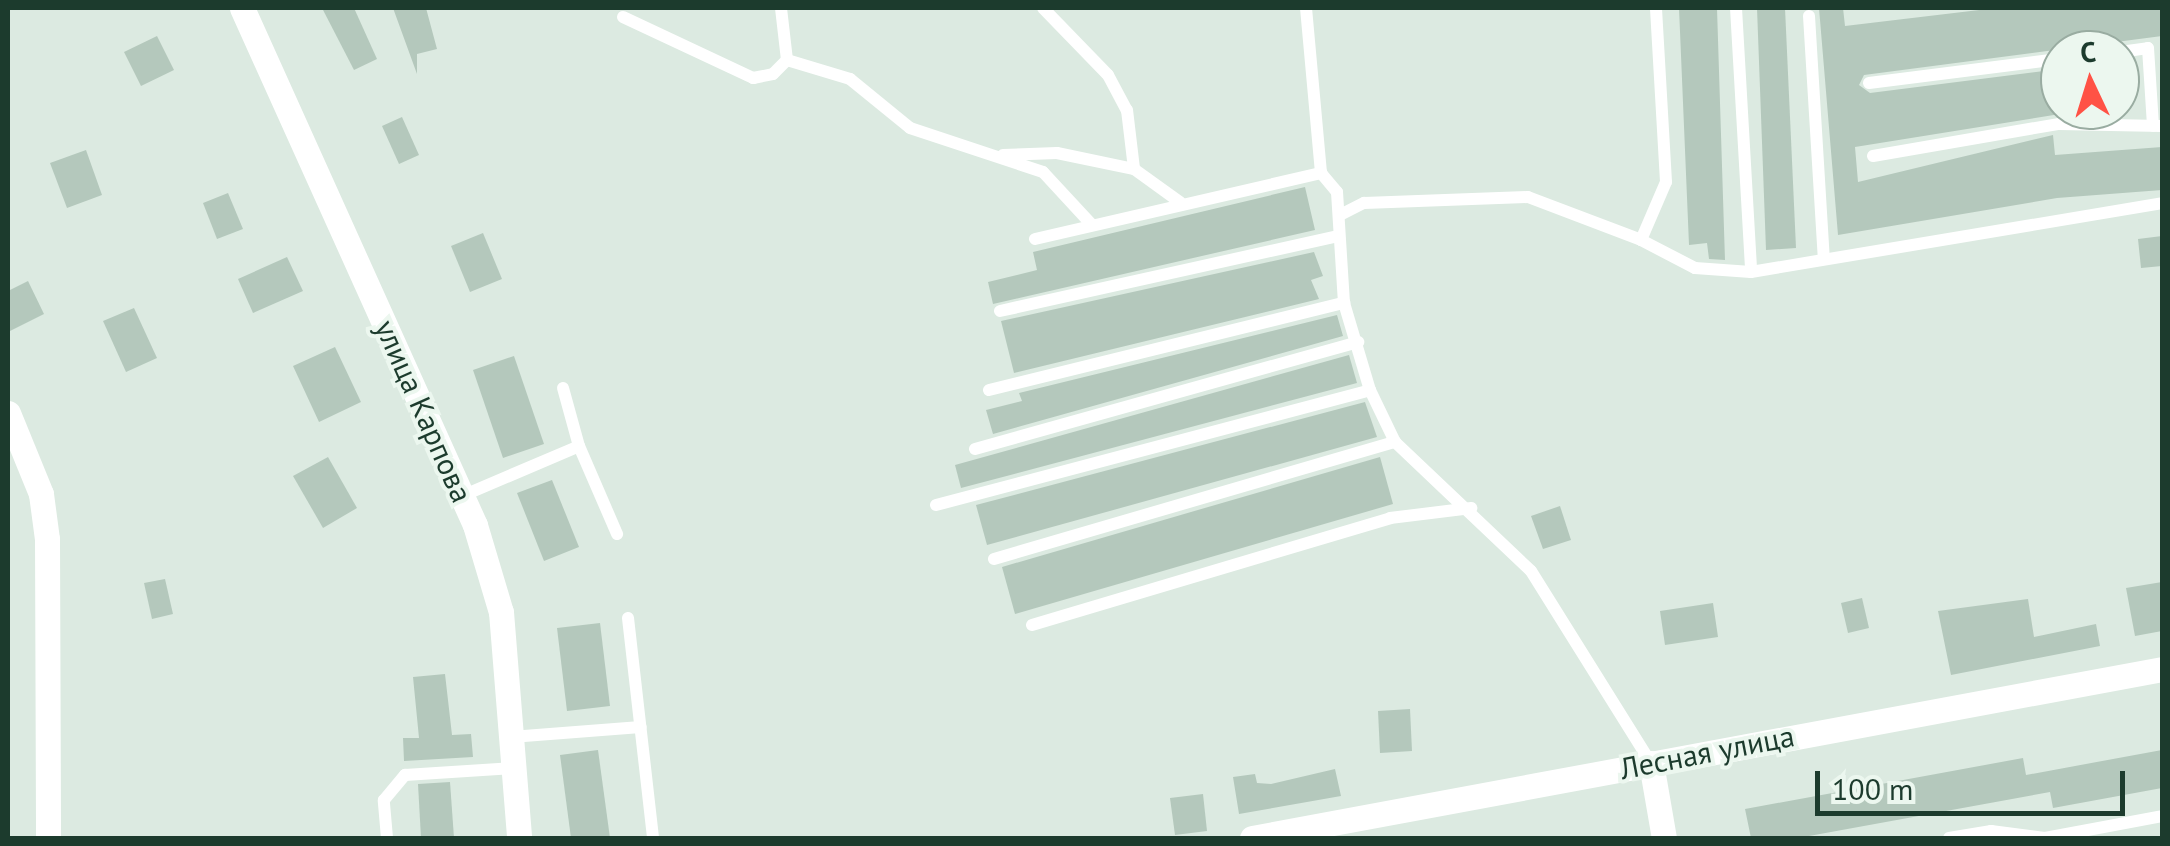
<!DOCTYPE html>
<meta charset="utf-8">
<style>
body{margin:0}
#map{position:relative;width:2170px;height:846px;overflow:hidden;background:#dceae1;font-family:"PT Sans",sans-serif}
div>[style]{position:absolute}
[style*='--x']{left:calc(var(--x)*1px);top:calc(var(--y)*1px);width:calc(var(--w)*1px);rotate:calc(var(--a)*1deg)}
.building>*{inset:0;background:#b4c8bc}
.service>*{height:12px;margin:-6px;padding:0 6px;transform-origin:6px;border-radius:6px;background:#fff}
.minor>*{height:25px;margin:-12.5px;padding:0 12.5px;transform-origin:12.5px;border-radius:12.5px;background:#fff}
span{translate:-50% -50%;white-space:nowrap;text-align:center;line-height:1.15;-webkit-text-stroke:8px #ecf7ef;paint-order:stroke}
.street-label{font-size:30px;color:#1c3b2d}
.frame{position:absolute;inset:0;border:10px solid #1c3b2d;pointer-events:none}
.north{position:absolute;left:2040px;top:30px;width:100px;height:100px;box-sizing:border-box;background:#ecf7ef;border:2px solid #99aca1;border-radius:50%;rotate:356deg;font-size:28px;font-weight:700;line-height:40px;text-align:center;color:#1c3b2d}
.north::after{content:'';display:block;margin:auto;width:35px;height:45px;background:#ff5245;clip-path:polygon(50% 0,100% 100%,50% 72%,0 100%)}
.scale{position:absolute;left:1815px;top:771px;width:310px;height:45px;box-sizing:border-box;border:5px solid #1c3b2d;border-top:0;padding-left:12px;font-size:30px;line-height:35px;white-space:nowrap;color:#1c3b2d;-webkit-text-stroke:8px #ecf7ef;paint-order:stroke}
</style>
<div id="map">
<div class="building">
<div style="clip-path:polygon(322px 8px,354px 8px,377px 59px,354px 70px)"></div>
<div style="clip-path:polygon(393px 8px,426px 8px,437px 49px,417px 54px,417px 74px)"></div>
<div style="clip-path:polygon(1679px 8px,1717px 8px,1725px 260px,1709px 259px,1707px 243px,1689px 245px)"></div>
<div style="clip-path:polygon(1757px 8px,1785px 8px,1796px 248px,1766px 250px)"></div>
<div style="clip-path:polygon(1819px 8px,1843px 8px,1845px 26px,1996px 8px,2162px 8px,2162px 36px,1864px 75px,1859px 85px,1870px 93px,2060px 69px,2060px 114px,1855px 147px,1858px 182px,2053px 135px,2055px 155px,2162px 147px,2162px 190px,2057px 198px,1838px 235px)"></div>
<div style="clip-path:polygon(157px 36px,174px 70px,141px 86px,124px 52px)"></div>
<div style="clip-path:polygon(402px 117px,419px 155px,399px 164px,382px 126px)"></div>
<div style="clip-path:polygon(86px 150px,102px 195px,67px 208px,50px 163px)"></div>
<div style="clip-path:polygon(1305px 187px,1315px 230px,993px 304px,988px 282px,1037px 270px,1033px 252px)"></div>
<div style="clip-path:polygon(228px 193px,243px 229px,217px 239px,203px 203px)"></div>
<div style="clip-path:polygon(483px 233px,502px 279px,470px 292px,451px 246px)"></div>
<div style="clip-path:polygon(2162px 236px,2162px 266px,2141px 268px,2138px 239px)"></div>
<div style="clip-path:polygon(1314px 252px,1323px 276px,1311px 280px,1319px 299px,1014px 373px,1001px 321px)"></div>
<div style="clip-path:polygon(287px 257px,303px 291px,253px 313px,238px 279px)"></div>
<div style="clip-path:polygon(28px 281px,44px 314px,8px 332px,8px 291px)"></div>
<div style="clip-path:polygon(134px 308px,157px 358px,126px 372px,103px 321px)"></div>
<div style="clip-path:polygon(1337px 315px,1343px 336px,993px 434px,986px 410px,1022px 401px,1019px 393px)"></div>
<div style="clip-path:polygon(335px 347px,361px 402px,319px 422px,293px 366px)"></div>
<div style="clip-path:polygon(1349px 355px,1357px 383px,961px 488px,955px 465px)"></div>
<div style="clip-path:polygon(514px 356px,544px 444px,503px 458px,473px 370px)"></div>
<div style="clip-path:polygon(1365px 402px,1377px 437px,987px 545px,976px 505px)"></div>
<div style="clip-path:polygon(328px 457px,357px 508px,323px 528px,293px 476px)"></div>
<div style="clip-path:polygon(1380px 457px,1393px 504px,1015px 614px,1002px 567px)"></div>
<div style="clip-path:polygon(552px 480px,579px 547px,544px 561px,517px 493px)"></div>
<div style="clip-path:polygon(1560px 506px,1571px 540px,1543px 549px,1531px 516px)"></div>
<div style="clip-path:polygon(165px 579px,173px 614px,152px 619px,144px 583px)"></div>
<div style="clip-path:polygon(2162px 582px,2162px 631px,2135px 636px,2126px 588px)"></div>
<div style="clip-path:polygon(1862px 598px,1869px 628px,1848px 633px,1841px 603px)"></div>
<div style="clip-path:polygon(2028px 599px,2034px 637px,2096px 624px,2100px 646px,1951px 675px,1938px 611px)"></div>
<div style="clip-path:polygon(1713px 603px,1718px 637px,1665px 645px,1660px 611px)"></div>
<div style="clip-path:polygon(600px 623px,610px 706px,567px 711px,557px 628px)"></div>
<div style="clip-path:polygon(445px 674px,452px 735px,471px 734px,473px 757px,404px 761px,403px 738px,419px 738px,413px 677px)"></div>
<div style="clip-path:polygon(1410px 709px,1412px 751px,1380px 753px,1378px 711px)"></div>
<div style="clip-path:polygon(598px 750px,610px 838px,571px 838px,560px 755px)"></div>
<div style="clip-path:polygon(2162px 750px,2162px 788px,2053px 808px,2050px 792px,1798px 838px,1751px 838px,1745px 809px,2023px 758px,2026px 775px)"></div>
<div style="clip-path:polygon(1335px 769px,1341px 796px,1239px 814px,1233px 777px,1255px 774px,1257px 783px,1271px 784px)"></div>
<div style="clip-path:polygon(450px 782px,454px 838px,421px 838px,418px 784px)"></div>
<div style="clip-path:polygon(1203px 794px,1207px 831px,1175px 835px,1170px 798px)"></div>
</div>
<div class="service">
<div style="--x:1043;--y:8;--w:93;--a:45.9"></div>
<div style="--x:1108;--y:75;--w:40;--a:62"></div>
<div style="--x:1127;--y:110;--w:59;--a:83.2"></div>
<div style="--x:1306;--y:8;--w:166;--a:84.8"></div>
<div style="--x:1321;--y:173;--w:25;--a:50"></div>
<div style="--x:1337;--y:192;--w:111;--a:86.4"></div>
<div style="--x:1344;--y:303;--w:91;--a:73.4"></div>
<div style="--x:1370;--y:390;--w:58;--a:64.3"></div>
<div style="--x:1395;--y:442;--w:187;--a:43.5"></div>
<div style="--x:1531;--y:571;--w:226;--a:58"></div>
<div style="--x:1736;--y:8;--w:264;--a:86.7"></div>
<div style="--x:1809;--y:16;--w:243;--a:86.5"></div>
<div style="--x:623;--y:17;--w:144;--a:25.1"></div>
<div style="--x:753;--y:78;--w:20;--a:-11"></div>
<div style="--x:773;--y:74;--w:20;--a:-45"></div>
<div style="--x:787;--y:60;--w:52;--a:-96.6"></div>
<div style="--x:2120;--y:52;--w:28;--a:-8"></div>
<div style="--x:2148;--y:48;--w:78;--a:86.3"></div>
<div style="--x:787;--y:60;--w:66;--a:16.8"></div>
<div style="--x:850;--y:79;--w:77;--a:39.2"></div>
<div style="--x:910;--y:128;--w:140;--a:18.3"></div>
<div style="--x:1043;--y:172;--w:72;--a:47.2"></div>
<div style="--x:1869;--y:83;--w:193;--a:-7.2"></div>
<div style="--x:1003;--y:155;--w:54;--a:-2.1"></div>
<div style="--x:1057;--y:153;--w:79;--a:11.7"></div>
<div style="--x:1134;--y:169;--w:57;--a:35.7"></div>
<div style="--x:1873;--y:156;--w:189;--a:-9.8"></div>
<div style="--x:2059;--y:124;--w:103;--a:1.1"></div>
<div style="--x:1340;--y:215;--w:27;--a:-27"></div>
<div style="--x:1364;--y:203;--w:164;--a:-2.1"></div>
<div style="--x:1528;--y:197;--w:121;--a:20.8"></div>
<div style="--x:1641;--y:240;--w:61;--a:27.4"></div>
<div style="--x:1695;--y:268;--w:56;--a:4.1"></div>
<div style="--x:1751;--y:272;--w:417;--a:-9.5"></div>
<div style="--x:1035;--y:239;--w:294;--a:-13"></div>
<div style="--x:1641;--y:240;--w:63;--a:-66.7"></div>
<div style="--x:1666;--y:182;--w:174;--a:-93.3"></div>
<div style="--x:1000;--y:311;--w:347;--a:-12.5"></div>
<div style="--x:563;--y:388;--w:60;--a:74.6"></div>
<div style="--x:579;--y:446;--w:96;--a:66.6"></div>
<div style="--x:989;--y:390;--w:366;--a:-13.8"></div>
<div style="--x:975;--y:449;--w:398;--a:-15.6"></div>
<div style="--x:462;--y:496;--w:127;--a:-23.1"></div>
<div style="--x:936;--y:505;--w:449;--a:-14.8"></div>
<div style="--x:994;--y:559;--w:418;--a:-16.3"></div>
<div style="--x:628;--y:618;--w:221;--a:83.5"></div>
<div style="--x:1032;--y:625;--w:374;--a:-16.6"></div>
<div style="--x:1390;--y:518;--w:82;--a:-7"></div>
<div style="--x:511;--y:737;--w:130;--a:-4.4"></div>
<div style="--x:387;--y:838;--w:38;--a:-95"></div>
<div style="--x:384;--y:800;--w:33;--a:-50"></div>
<div style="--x:405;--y:775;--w:108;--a:-3.7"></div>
<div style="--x:1949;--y:838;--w:43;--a:-9.5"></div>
<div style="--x:1991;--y:831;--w:54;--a:7.4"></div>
<div style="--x:2045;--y:838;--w:119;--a:-10.6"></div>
</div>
<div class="minor">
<div style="--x:242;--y:8;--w:567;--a:65.74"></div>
<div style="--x:475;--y:525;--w:91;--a:73.4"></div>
<div style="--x:501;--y:612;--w:227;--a:85.4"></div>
<div style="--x:8;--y:413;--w:87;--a:67.8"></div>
<div style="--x:41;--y:494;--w:45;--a:82.4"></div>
<div style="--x:47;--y:539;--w:299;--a:89.8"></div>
<div style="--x:1651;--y:763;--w:76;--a:80.2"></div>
<div style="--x:1252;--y:838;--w:926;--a:-10.52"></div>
</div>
<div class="street-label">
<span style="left:424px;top:411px;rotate:66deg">улица Карпова</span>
<span style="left:1707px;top:752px;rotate:-11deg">Лесная улица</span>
</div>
<div class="frame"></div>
<div class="north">С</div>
<div class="scale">100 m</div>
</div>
